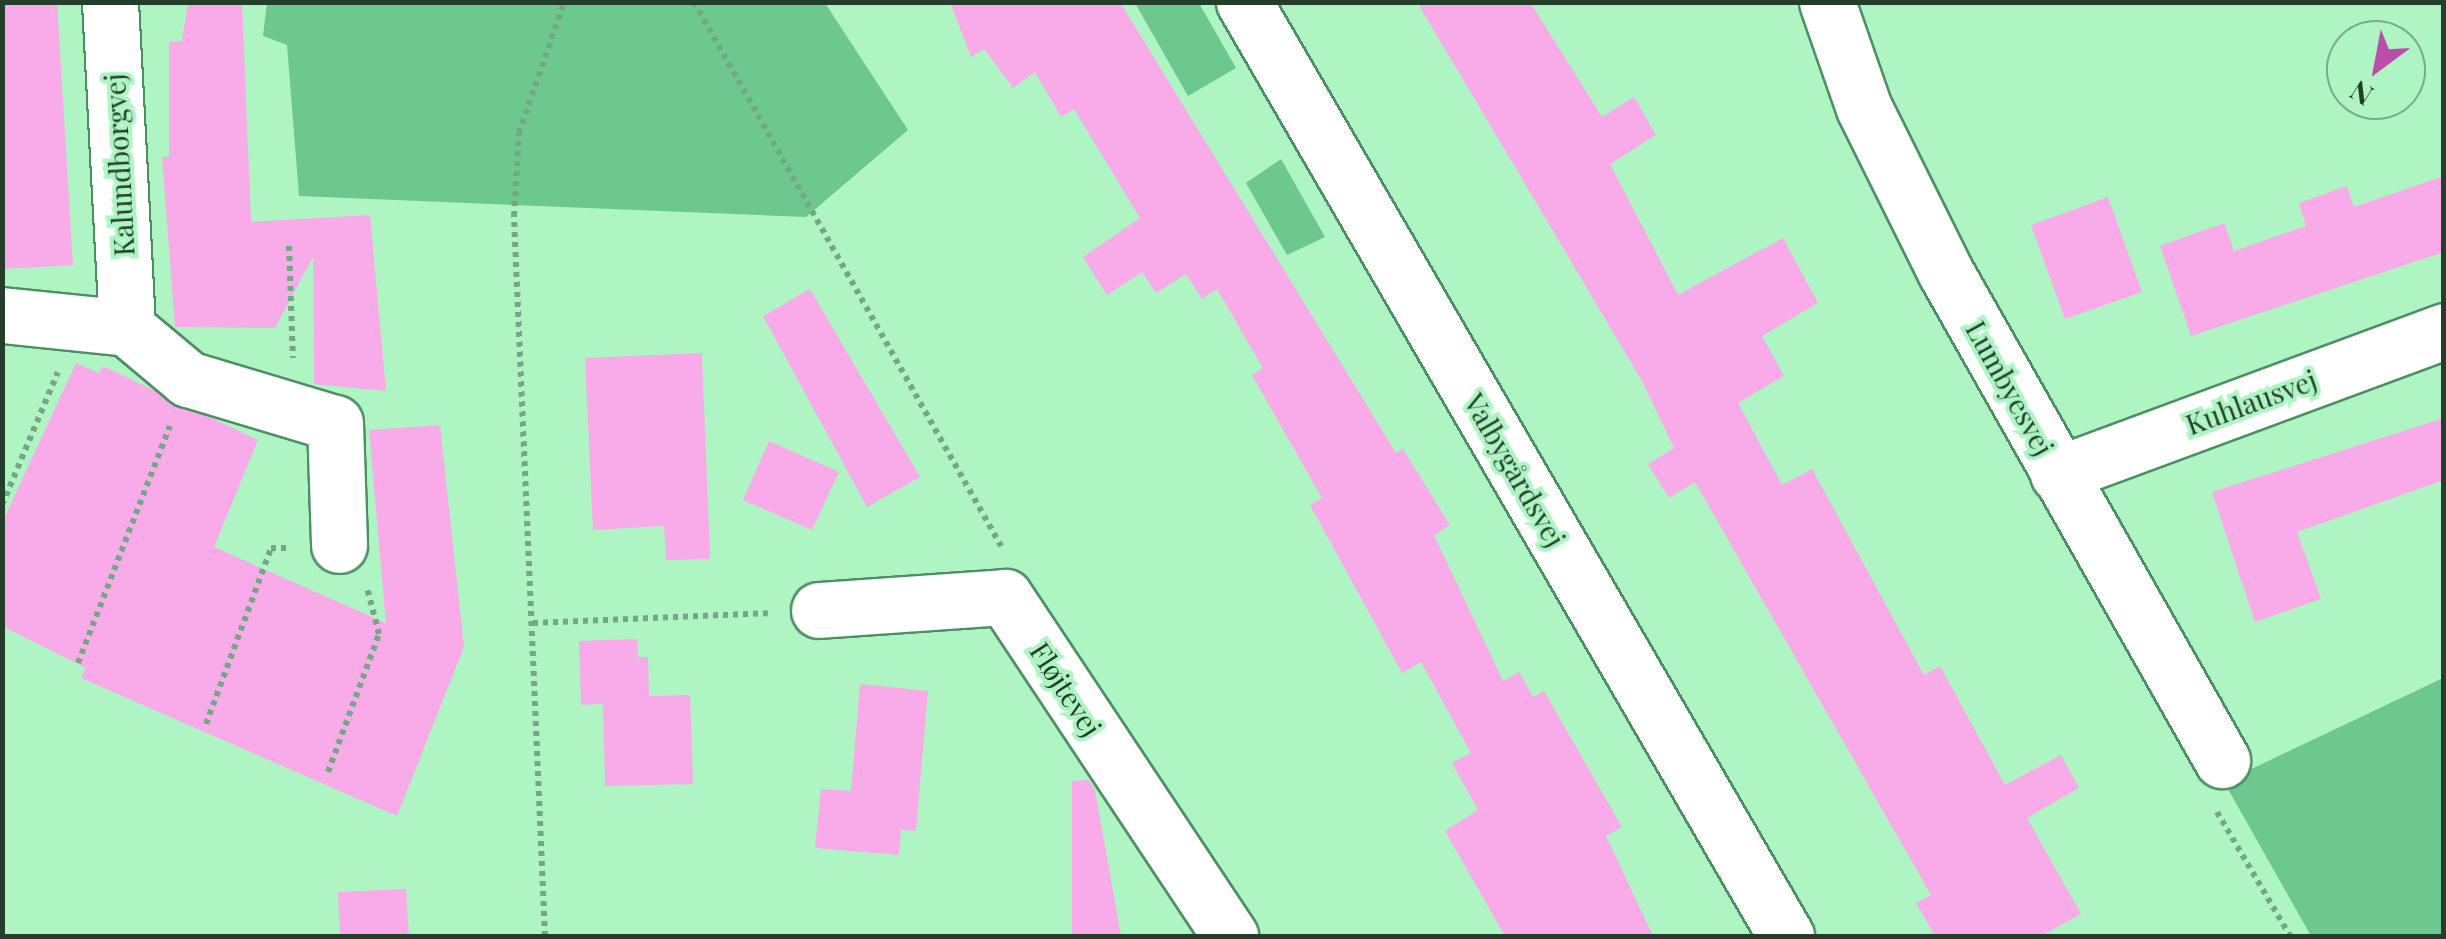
<!DOCTYPE html>
<meta charset="utf-8">
<style>
body{margin:0}
#map{position:relative;width:2446px;height:939px;overflow:hidden;background:#aff5c4;font-family:"Playfair Display",serif}
div>[style]{position:absolute}
[style*='--x']{left:calc(var(--x)*1px);top:calc(var(--y)*1px);width:calc(var(--w)*1px);rotate:calc(var(--a)*1deg)}
.green>*{inset:0;background:#6cc88c}
.building>*{inset:0;background:#f8aae9}
.path>*{height:6px;margin-top:-3px;transform-origin:0;background:repeating-linear-gradient(90deg,#74a884 0 5px,transparent 0 10px)}
.roads{filter:drop-shadow(2px 0 #4c8f63) drop-shadow(-2px 0 #4c8f63) drop-shadow(0 2px #4c8f63) drop-shadow(0 -2px #4c8f63)}
.minor>*{height:55px;margin:-27.5px;padding:0 27.5px;transform-origin:27.5px;border-radius:27.5px;background:#fff}
.tertiary>*{height:55px;margin:-27.5px;padding:0 27.5px;transform-origin:27.5px;border-radius:27.5px;background:#fff}
span{translate:-50% -50%;white-space:nowrap;text-align:center;line-height:1.15;-webkit-text-stroke:8px #aff5c4;paint-order:stroke}
.street-label{font-size:28px;color:#233f2c}
.frame{position:absolute;inset:0;border:5px solid #233f2c;pointer-events:none}
.north{position:absolute;left:2326px;top:20px;width:100px;height:100px;box-sizing:border-box;background:#aff5c4;border:2px solid #77ac87;border-radius:50%;rotate:212deg;font-size:28px;font-weight:700;line-height:40px;text-align:center;color:#233f2c}
.north::after{content:'';display:block;margin:auto;width:35px;height:45px;background:#bb4dab;clip-path:polygon(50% 0,100% 100%,50% 72%,0 100%)}
</style>
<div id="map">
<div class="green">
<div style="clip-path:polygon(267px 2px,825px 3px,908px 130px,806px 217px,299px 196px,287px 45px,263px 36px)"></div>
<div style="clip-path:polygon(1135px 3px,1199px 3px,1236px 68px,1188px 96px)"></div>
<div style="clip-path:polygon(1281px 159px,1325px 237px,1287px 255px,1246px 183px)"></div>
<div style="clip-path:polygon(2443px 678px,2443px 936px,2311px 936px,2224px 782px)"></div>
</div>
<div class="building">
<div style="clip-path:polygon(2px 2px,57px 2px,73px 265px,2px 269px)"></div>
<div style="clip-path:polygon(188px 2px,242px 2px,251px 222px,370px 215px,386px 391px,314px 384px,313px 257px,275px 328px,175px 327px,162px 157px,169px 157px,169px 42px,182px 41px)"></div>
<div style="clip-path:polygon(950px 2px,1120px 2px,1396px 453px,1403px 449px,1450px 525px,1434px 535px,1503px 681px,1519px 672px,1533px 697px,1544px 691px,1622px 827px,1606px 836px,1653px 936px,1505px 936px,1445px 831px,1478px 810px,1452px 763px,1471px 753px,1421px 662px,1402px 673px,1310px 505px,1322px 498px,1252px 375px,1263px 368px,1217px 289px,1202px 299px,1186px 274px,1156px 293px,1142px 272px,1107px 295px,1083px 257px,1140px 218px,1074px 109px,1061px 117px,1035px 72px,1013px 88px,984px 49px,971px 57px)"></div>
<div style="clip-path:polygon(1417px 2px,1530px 2px,1602px 117px,1634px 97px,1656px 135px,1610px 164px,1678px 295px,1783px 238px,1818px 303px,1762px 336px,1784px 376px,1738px 403px,1782px 485px,1812px 469px,1924px 675px,1940px 666px,2005px 785px,2061px 755px,2079px 788px,2027px 818px,2081px 914px,2041px 936px,1935px 936px,1916px 903px,1931px 895px,1695px 482px,1669px 498px,1648px 464px,1674px 448px,1642px 381px)"></div>
<div style="clip-path:polygon(2444px 176px,2444px 252px,2191px 336px,2160px 246px,2224px 223px,2234px 251px,2306px 226px,2299px 203px,2347px 186px,2354px 207px)"></div>
<div style="clip-path:polygon(2108px 197px,2142px 292px,2065px 319px,2031px 225px)"></div>
<div style="clip-path:polygon(810px 289px,920px 477px,867px 507px,763px 316px)"></div>
<div style="clip-path:polygon(702px 353px,710px 559px,666px 560px,664px 526px,593px 530px,585px 358px)"></div>
<div style="clip-path:polygon(76px 363px,99px 373px,103px 366px,258px 440px,214px 547px,386px 623px,369px 430px,440px 425px,464px 647px,397px 816px,81px 678px,86px 668px,2px 626px,2px 523px)"></div>
<div style="clip-path:polygon(2444px 418px,2444px 480px,2297px 532px,2321px 599px,2255px 622px,2212px 492px)"></div>
<div style="clip-path:polygon(769px 441px,839px 472px,812px 530px,743px 500px)"></div>
<div style="clip-path:polygon(637px 639px,638px 657px,648px 657px,649px 696px,690px 695px,693px 784px,605px 786px,603px 704px,581px 705px,579px 641px)"></div>
<div style="clip-path:polygon(860px 684px,928px 691px,916px 831px,901px 830px,899px 855px,815px 848px,821px 789px,851px 791px)"></div>
<div style="clip-path:polygon(1089px 780px,1095px 790px,1121px 936px,1072px 936px,1072px 781px)"></div>
<div style="clip-path:polygon(406px 889px,409px 936px,340px 936px,338px 892px)"></div>
</div>
<div class="path">
<div style="--x:694;--y:2;--w:625;--a:60.56"></div>
<div style="--x:289;--y:246;--w:112;--a:88"></div>
<div style="--x:2;--y:505;--w:144;--a:-67.2"></div>
<div style="--x:533;--y:623;--w:235;--a:-2.4"></div>
<div style="--x:78;--y:663;--w:254;--a:-68.8"></div>
<div style="--x:206;--y:724;--w:188;--a:-69.7"></div>
<div style="--x:271;--y:548;--w:16;--a:0"></div>
<div style="--x:328;--y:772;--w:147;--a:-69.7"></div>
<div style="--x:379;--y:634;--w:48;--a:-104.6"></div>
<div style="--x:2217;--y:812;--w:144;--a:59.5"></div>
<div style="--x:545;--y:936;--w:721;--a:-92.47"></div>
<div style="--x:514;--y:216;--w:83;--a:-86.6"></div>
<div style="--x:519;--y:133;--w:139;--a:-71"></div>
</div>
<div class="roads">
<div class="minor">
<div style="--x:110;--y:2;--w:326;--a:87"></div>
<div style="--x:127;--y:328;--w:80;--a:39.9"></div>
<div style="--x:188;--y:379;--w:153;--a:16.7"></div>
<div style="--x:335;--y:423;--w:122;--a:88.1"></div>
<div style="--x:1827;--y:2;--w:112;--a:70.8"></div>
<div style="--x:1864;--y:108;--w:184;--a:63.6"></div>
<div style="--x:1946;--y:273;--w:560;--a:60.46"></div>
<div style="--x:2;--y:315;--w:126;--a:5.9"></div>
<div style="--x:2058;--y:474;--w:412;--a:-20.3"></div>
<div style="--x:819;--y:610;--w:186;--a:-4"></div>
<div style="--x:1005;--y:597;--w:407;--a:56.4"></div>
</div>
<div class="tertiary">
<div style="--x:1244;--y:2;--w:1080;--a:59.87"></div>
</div>
</div>
<div class="street-label">
<span style="left:119px;top:165px;rotate:-93deg">Kalundborgvej</span>
<span style="left:2010px;top:388px;rotate:61deg">Lumbyesvej</span>
<span style="left:2251px;top:402px;rotate:-20deg">Kuhlausvej</span>
<span style="left:1515px;top:470px;rotate:60deg">Valbygårdsvej</span>
<span style="left:1066px;top:689px;rotate:57deg">Fløjtevej</span>
</div>
<div class="frame"></div>
<div class="north">N</div>
</div>
